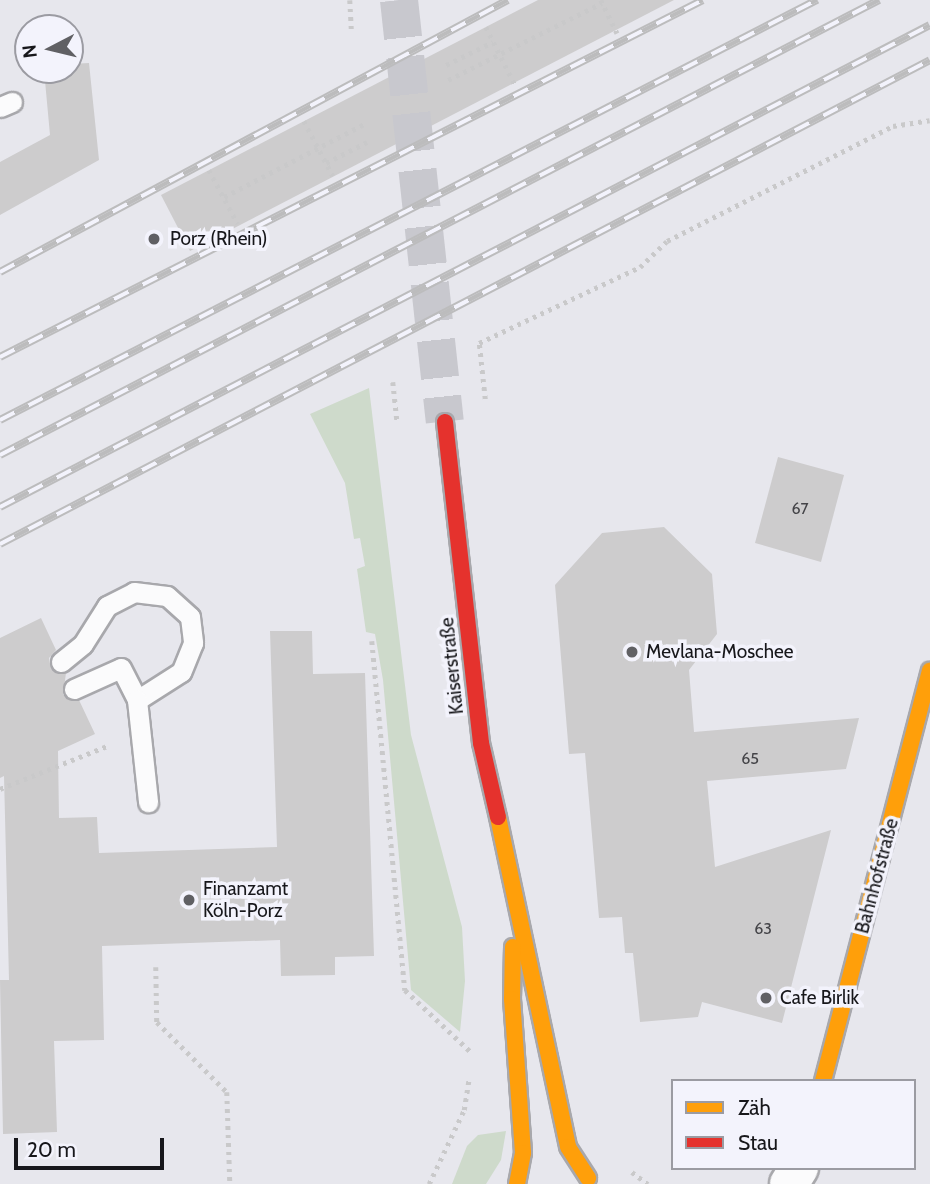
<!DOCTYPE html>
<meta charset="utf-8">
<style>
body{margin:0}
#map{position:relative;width:930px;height:1184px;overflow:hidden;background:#e7e7ed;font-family:Cabin,sans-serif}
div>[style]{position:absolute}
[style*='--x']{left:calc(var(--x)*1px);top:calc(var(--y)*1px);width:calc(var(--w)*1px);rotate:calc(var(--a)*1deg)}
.green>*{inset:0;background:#cedacb}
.building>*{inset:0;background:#cdcccd}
.secondary-tunnel>*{height:38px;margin-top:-19px;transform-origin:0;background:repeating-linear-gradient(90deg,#c8c8ce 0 38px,transparent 0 57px)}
.path>*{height:4.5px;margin-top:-2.25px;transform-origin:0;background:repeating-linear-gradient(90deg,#c9c9ca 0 3.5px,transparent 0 8.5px)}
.roads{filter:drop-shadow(2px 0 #a8a8ac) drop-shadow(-2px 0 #a8a8ac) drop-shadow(0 2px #a8a8ac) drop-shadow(0 -2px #a8a8ac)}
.lane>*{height:19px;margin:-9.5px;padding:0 9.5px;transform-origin:9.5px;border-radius:9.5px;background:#fbfbfc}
.street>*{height:38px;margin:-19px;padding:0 19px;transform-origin:19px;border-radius:19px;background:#fbfbfc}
.slow>*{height:16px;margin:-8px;padding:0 8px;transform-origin:8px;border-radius:8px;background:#ff9f0a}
.jam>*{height:16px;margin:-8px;padding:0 8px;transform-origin:8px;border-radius:8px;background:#e5322d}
.rail>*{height:8px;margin-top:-4px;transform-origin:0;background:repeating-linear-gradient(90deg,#f3f3fc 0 16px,#bcbcbd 0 32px);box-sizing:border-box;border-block:2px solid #bcbcbd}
.dots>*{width:19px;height:19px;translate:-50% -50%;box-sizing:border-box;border:4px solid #f3f3fc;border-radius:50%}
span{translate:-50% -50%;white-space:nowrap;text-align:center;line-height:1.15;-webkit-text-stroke:7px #f3f3fc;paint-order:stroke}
.number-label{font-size:16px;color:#444448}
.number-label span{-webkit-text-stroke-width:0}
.poi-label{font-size:19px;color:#17171b}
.left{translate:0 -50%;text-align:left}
.street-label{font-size:19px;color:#17171b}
.legend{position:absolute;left:671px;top:1079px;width:245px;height:91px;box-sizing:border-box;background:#f3f3fc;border:2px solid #9b9ba2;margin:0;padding:9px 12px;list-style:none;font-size:21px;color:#17171b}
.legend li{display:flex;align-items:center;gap:14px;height:35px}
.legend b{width:35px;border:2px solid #9b9ba2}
.north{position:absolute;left:14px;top:14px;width:70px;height:70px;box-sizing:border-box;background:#f3f3fc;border:2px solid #9b9ba2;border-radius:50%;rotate:263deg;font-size:19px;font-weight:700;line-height:28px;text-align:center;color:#17171b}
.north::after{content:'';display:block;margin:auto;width:24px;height:32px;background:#606064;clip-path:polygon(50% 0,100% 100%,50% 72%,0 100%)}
.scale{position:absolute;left:14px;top:1138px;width:150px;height:32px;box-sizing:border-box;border:4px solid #17171b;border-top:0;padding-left:9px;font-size:21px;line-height:24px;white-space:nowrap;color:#17171b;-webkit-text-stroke:5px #f3f3fc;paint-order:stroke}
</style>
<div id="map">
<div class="green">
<div style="clip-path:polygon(369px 388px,411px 735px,462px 927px,465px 981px,460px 1032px,411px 990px,383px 680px,375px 634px,366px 632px,357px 569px,365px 566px,360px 538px,354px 539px,345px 483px,310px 414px)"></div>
<div style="clip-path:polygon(506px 1131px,501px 1160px,486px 1184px,452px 1184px,467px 1146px,478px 1135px)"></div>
</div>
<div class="building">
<div style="clip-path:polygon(538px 0,674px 0,190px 251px,161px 195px)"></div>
<div style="clip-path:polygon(89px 63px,99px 160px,0 215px,0 162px,50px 135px,44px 70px,70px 70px,70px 64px)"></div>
<div style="clip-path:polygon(778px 457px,844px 475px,821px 562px,755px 543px)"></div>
<div style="clip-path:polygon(664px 527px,712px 574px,717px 634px,689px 670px,694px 732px,859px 718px,846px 769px,707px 781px,715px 867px,831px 830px,782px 1023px,702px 1002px,698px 1017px,640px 1022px,633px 953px,625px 953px,622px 917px,599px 918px,585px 753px,569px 754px,555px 585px,602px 533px)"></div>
<div style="clip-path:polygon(41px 618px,56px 650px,49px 658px,51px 669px,66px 673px,63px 695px,79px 700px,95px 734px,58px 751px,59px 818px,97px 817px,99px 853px,277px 847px,270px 631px,312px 631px,313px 674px,365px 673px,374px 956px,335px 957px,335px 975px,281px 976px,280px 940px,102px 946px,104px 1040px,54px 1041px,57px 1132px,3px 1134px,0 980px,9px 980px,4px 776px,0 778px,0 638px)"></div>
</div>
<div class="secondary-tunnel">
<div style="--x:399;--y:0;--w:424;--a:83.8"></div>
</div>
<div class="path">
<div style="--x:350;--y:0;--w:33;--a:87"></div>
<div style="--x:601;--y:0;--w:37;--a:64"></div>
<div style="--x:486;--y:27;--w:65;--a:63.4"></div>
<div style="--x:446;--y:65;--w:52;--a:-26.1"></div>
<div style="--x:448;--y:80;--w:172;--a:-26.6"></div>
<div style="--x:304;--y:121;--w:62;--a:62.2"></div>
<div style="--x:326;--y:163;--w:46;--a:-27.1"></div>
<div style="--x:209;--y:170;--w:61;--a:61.8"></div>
<div style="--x:224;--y:197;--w:158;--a:-27.5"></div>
<div style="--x:393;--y:382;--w:38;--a:84"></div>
<div style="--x:485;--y:399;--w:56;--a:-96.1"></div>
<div style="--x:479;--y:343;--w:178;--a:-25.3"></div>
<div style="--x:640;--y:267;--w:37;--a:-44"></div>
<div style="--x:667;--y:241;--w:254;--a:-27"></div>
<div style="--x:893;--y:126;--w:37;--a:-9"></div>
<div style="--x:372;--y:641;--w:351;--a:84.6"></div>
<div style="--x:405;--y:990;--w:89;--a:43.2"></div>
<div style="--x:0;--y:789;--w:115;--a:-21.9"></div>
<div style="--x:156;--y:967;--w:55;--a:89"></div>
<div style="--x:157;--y:1022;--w:99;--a:45"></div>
<div style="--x:227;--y:1092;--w:92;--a:88.1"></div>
<div style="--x:632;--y:1172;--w:20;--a:37"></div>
<div style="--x:429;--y:1184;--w:82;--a:-64.7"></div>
<div style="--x:464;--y:1110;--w:32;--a:-81"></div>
</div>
<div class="roads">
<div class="lane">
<div style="--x:0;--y:107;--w:13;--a:-23"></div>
<div style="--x:61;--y:662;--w:28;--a:-39"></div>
<div style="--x:83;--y:644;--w:45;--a:-57.7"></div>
<div style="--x:107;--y:606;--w:30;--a:-27"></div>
<div style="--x:134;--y:592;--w:33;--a:7"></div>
<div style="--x:167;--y:596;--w:31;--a:42"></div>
<div style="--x:190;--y:617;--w:26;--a:83"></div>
<div style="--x:193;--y:643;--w:31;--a:112"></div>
<div style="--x:181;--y:672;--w:52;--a:147.5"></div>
<div style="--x:74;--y:689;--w:51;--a:-24.1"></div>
<div style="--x:121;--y:668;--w:36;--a:63"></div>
<div style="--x:137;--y:700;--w:103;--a:83.8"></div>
</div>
<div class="street">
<div style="--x:789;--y:1184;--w:19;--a:-58"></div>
</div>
<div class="slow">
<div style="--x:498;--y:817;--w:337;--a:78"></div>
<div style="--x:568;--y:1147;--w:37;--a:57"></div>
<div style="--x:513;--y:947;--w:52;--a:91.1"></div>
<div style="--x:512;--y:999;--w:154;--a:85.9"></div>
<div style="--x:523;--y:1153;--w:32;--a:101"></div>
<div style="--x:823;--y:1081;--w:424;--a:-75.4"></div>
</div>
<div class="jam">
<div style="--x:445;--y:422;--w:323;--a:83.6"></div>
<div style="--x:481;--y:743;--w:76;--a:77.1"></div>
</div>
</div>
<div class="rail">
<div style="--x:0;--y:272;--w:576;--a:-28.17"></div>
<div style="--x:0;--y:357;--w:788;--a:-26.92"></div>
<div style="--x:0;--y:420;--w:919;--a:-27.21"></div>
<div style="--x:0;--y:455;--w:990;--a:-27.37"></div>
<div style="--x:0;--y:507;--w:1047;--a:-27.4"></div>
<div style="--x:0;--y:544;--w:1048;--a:-27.49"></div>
</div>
<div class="dots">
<div style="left:154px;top:239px;background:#606064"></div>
<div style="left:632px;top:652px;background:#606064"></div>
<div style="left:189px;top:900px;background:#606064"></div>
<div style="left:766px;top:998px;background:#606064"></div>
</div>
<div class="number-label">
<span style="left:800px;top:509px">67</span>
<span style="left:750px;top:759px">65</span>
<span style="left:763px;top:929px">63</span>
</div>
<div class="poi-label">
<span class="left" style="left:170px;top:239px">Porz (Rhein)</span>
<span class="left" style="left:646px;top:652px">Mevlana-Moschee</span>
<span class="left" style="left:203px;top:900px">Finanzamt<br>Köln-Porz</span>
<span class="left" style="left:780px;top:998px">Cafe Birlik</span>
</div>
<div class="street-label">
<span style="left:452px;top:666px;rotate:-96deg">Kaiserstraße</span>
<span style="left:877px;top:876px;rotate:-75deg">Bahnhofstraße</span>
</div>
<ul class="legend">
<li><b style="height:9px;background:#ff9f0a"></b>Zäh</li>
<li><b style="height:9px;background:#e5322d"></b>Stau</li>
</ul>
<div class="north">N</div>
<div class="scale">20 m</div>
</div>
